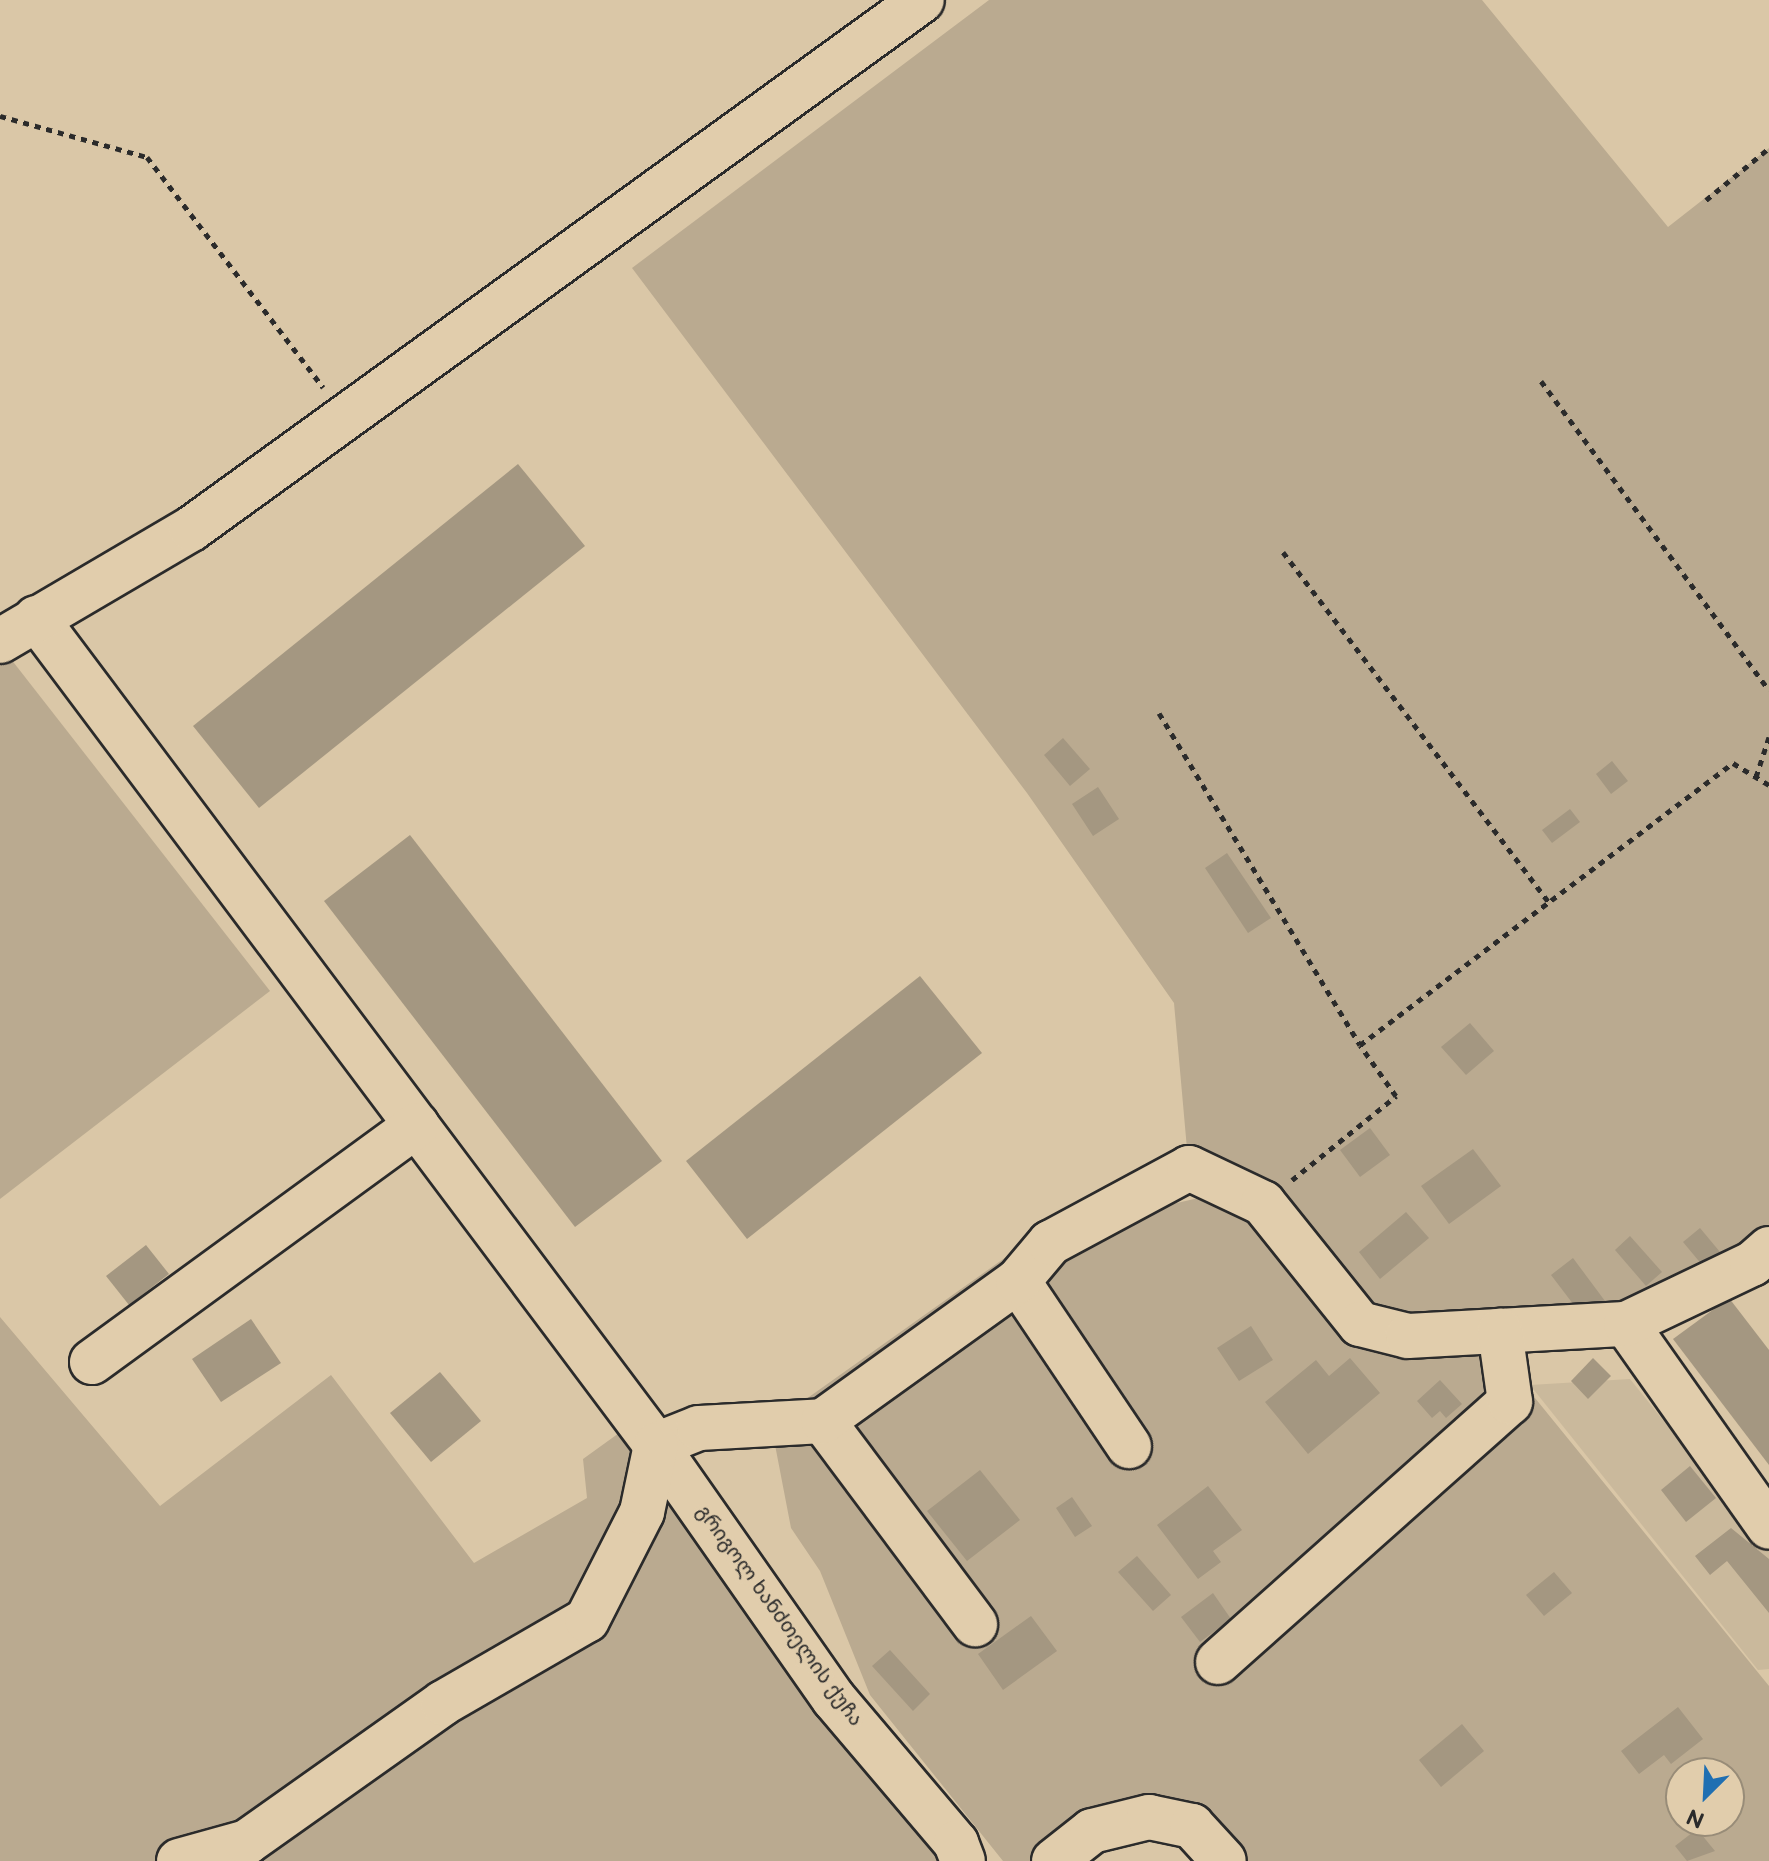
<!DOCTYPE html>
<meta charset="utf-8">
<style>
body{margin:0}
#map{position:relative;width:1769px;height:1861px;overflow:hidden;background:#dac7a7;font-family:"Balsamiq Sans","Noto Sans Georgian",sans-serif}
div>[style]{position:absolute}
[style*='--x']{left:calc(var(--x)*1px);top:calc(var(--y)*1px);width:calc(var(--w)*1px);rotate:calc(var(--a)*1deg)}
.built>*{inset:0;background:#cab99c}
.green>*{inset:0;background:#baaa90}
.building>*{inset:0;background:#a49781}
.path>*{height:5px;margin-top:-2.5px;transform-origin:0;background:repeating-linear-gradient(90deg,#2b2b2b 0 6px,transparent 0 12px)}
.roads{filter:drop-shadow(2px 0 #2b2b2b) drop-shadow(-2px 0 #2b2b2b) drop-shadow(0 2px #2b2b2b) drop-shadow(0 -2px #2b2b2b)}
.minor>*{height:44px;margin:-22px;padding:0 22px;transform-origin:22px;border-radius:22px;background:#e1cdac}
span{translate:-50% -50%;white-space:nowrap;text-align:center;line-height:1.15;-webkit-text-stroke:8px #e1cdac;paint-order:stroke}
.street-label{font-size:20px;color:#2b2b2b}
.north{position:absolute;left:1665px;top:1757px;width:80px;height:80px;box-sizing:border-box;background:#e1cdac;border:2px solid #988c78;border-radius:50%;rotate:204deg;font-size:22px;font-weight:700;line-height:32px;text-align:center;color:#2b2b2b}
.north::after{content:'';display:block;margin:auto;width:28px;height:36px;background:#1f6fb2;clip-path:polygon(50% 0,100% 100%,50% 72%,0 100%)}
</style>
<div id="map">
<div class="built">
<div style="clip-path:polygon(1630px 1379px,1769px 1552px,1769px 1669px,1758px 1670px,1530px 1385px)"></div>
</div>
<div class="green">
<div style="clip-path:polygon(989px 0,1482px 0,1668px 227px,1769px 148px,1769px 1236px,1607px 1321px,1412px 1320px,1361px 1310px,1187px 1149px,1174px 1003px,1027px 793px,632px 268px)"></div>
<div style="clip-path:polygon(0 645px,270px 991px,0 1199px)"></div>
<div style="clip-path:polygon(evenodd,1203px 1197px,1273px 1230px,1365px 1344px,1496px 1350px,1769px 1686px,1769px 1861px,1247px 1861px,1206px 1816px,1050px 1861px,1003px 1861px,870px 1695px,820px 1571px,791px 1528px,771px 1424px,1037px 1235px,1203px 1197px,1681px 1773px,1729px 1773px,1729px 1821px,1681px 1821px,1681px 1773px)"></div>
<div style="clip-path:polygon(0 1317px,160px 1506px,331px 1375px,474px 1563px,587px 1498px,583px 1459px,626px 1428px,955px 1861px,0 1861px)"></div>
</div>
<div class="building">
<div style="clip-path:polygon(518px 464px,585px 546px,259px 808px,193px 726px)"></div>
<div style="clip-path:polygon(1063px 738px,1090px 769px,1070px 786px,1044px 755px)"></div>
<div style="clip-path:polygon(1612px 761px,1628px 781px,1611px 794px,1596px 774px)"></div>
<div style="clip-path:polygon(1098px 787px,1119px 819px,1093px 836px,1072px 804px)"></div>
<div style="clip-path:polygon(1570px 809px,1580px 822px,1552px 843px,1542px 830px)"></div>
<div style="clip-path:polygon(410px 835px,662px 1161px,575px 1227px,324px 901px)"></div>
<div style="clip-path:polygon(1227px 853px,1271px 918px,1248px 933px,1205px 868px)"></div>
<div style="clip-path:polygon(920px 976px,982px 1053px,747px 1239px,686px 1161px)"></div>
<div style="clip-path:polygon(1470px 1023px,1494px 1051px,1466px 1075px,1441px 1047px)"></div>
<div style="clip-path:polygon(1370px 1128px,1390px 1155px,1360px 1177px,1340px 1150px)"></div>
<div style="clip-path:polygon(1473px 1149px,1501px 1186px,1449px 1224px,1421px 1186px)"></div>
<div style="clip-path:polygon(1406px 1212px,1429px 1238px,1380px 1279px,1359px 1252px)"></div>
<div style="clip-path:polygon(1700px 1228px,1720px 1252px,1703px 1266px,1683px 1242px)"></div>
<div style="clip-path:polygon(1630px 1236px,1662px 1272px,1646px 1286px,1615px 1250px)"></div>
<div style="clip-path:polygon(146px 1245px,169px 1274px,129px 1305px,106px 1276px)"></div>
<div style="clip-path:polygon(1573px 1258px,1605px 1301px,1583px 1317px,1551px 1275px)"></div>
<div style="clip-path:polygon(1729px 1298px,1769px 1350px,1769px 1465px,1673px 1339px)"></div>
<div style="clip-path:polygon(251px 1319px,281px 1363px,221px 1402px,192px 1359px)"></div>
<div style="clip-path:polygon(1251px 1326px,1273px 1360px,1239px 1381px,1217px 1348px)"></div>
<div style="clip-path:polygon(1350px 1358px,1380px 1393px,1308px 1454px,1265px 1402px,1316px 1360px,1329px 1376px)"></div>
<div style="clip-path:polygon(1593px 1358px,1611px 1376px,1588px 1399px,1571px 1381px)"></div>
<div style="clip-path:polygon(440px 1372px,481px 1421px,431px 1462px,390px 1413px)"></div>
<div style="clip-path:polygon(1440px 1380px,1462px 1404px,1446px 1418px,1440px 1411px,1432px 1418px,1417px 1401px)"></div>
<div style="clip-path:polygon(1690px 1466px,1716px 1498px,1686px 1522px,1661px 1490px)"></div>
<div style="clip-path:polygon(980px 1470px,1020px 1520px,967px 1561px,927px 1511px)"></div>
<div style="clip-path:polygon(1208px 1486px,1242px 1530px,1213px 1551px,1221px 1562px,1198px 1579px,1157px 1525px)"></div>
<div style="clip-path:polygon(1072px 1497px,1092px 1526px,1075px 1537px,1056px 1508px)"></div>
<div style="clip-path:polygon(1731px 1528px,1769px 1559px,1769px 1613px,1727px 1561px,1710px 1575px,1695px 1556px)"></div>
<div style="clip-path:polygon(1137px 1556px,1171px 1595px,1153px 1611px,1118px 1572px)"></div>
<div style="clip-path:polygon(1554px 1572px,1572px 1593px,1544px 1616px,1526px 1595px)"></div>
<div style="clip-path:polygon(1213px 1593px,1231px 1619px,1200px 1642px,1181px 1617px)"></div>
<div style="clip-path:polygon(1031px 1616px,1057px 1651px,1003px 1690px,978px 1654px)"></div>
<div style="clip-path:polygon(890px 1650px,930px 1694px,913px 1711px,872px 1666px)"></div>
<div style="clip-path:polygon(1678px 1707px,1703px 1739px,1671px 1764px,1664px 1755px,1639px 1774px,1621px 1751px)"></div>
<div style="clip-path:polygon(1462px 1724px,1484px 1751px,1441px 1787px,1419px 1760px)"></div>
<div style="clip-path:polygon(1697px 1829px,1715px 1851px,1687px 1861px,1675px 1846px)"></div>
</div>
<div class="path">
<div style="--x:0;--y:116;--w:153;--a:15.6"></div>
<div style="--x:147;--y:157;--w:290;--a:52.6"></div>
<div style="--x:1706;--y:200;--w:82;--a:-39.5"></div>
<div style="--x:1541;--y:381;--w:384;--a:53.6"></div>
<div style="--x:1283;--y:552;--w:440;--a:52.8"></div>
<div style="--x:1159;--y:713;--w:388;--a:58.8"></div>
<div style="--x:1756;--y:777;--w:42;--a:-72"></div>
<div style="--x:1292;--y:1180;--w:134;--a:-38.9"></div>
<div style="--x:1396;--y:1096;--w:62;--a:-125.2"></div>
<div style="--x:1360;--y:1045;--w:468;--a:-37.1"></div>
<div style="--x:1733;--y:763;--w:42;--a:31.4"></div>
</div>
<div class="roads">
<div class="minor">
<div style="--x:36;--y:618;--w:1034;--a:53.14"></div>
<div style="--x:656;--y:1445;--w:310;--a:55"></div>
<div style="--x:834;--y:1699;--w:189;--a:49.7"></div>
<div style="--x:956;--y:1843;--w:19;--a:69"></div>
<div style="--x:0;--y:641;--w:221;--a:-30.4"></div>
<div style="--x:191;--y:529;--w:902;--a:-35.89"></div>
<div style="--x:1018;--y:1281;--w:199;--a:56.1"></div>
<div style="--x:1626;--y:1324;--w:248;--a:54.8"></div>
<div style="--x:92;--y:1362;--w:402;--a:-36.1"></div>
<div style="--x:823;--y:1421;--w:254;--a:53.2"></div>
<div style="--x:656;--y:1445;--w:46;--a:-21.6"></div>
<div style="--x:699;--y:1428;--w:124;--a:-3.2"></div>
<div style="--x:823;--y:1421;--w:240;--a:-35.7"></div>
<div style="--x:1018;--y:1281;--w:50;--a:-49.9"></div>
<div style="--x:1050;--y:1243;--w:158;--a:-28.3"></div>
<div style="--x:1189;--y:1168;--w:82;--a:25.3"></div>
<div style="--x:1263;--y:1203;--w:155;--a:51.3"></div>
<div style="--x:1360;--y:1324;--w:49;--a:14"></div>
<div style="--x:1408;--y:1336;--w:218;--a:-3.2"></div>
<div style="--x:1626;--y:1324;--w:140;--a:-25.5"></div>
<div style="--x:1752;--y:1264;--w:23;--a:-41"></div>
<div style="--x:1218;--y:1662;--w:391;--a:-41.7"></div>
<div style="--x:1510;--y:1402;--w:72;--a:-98"></div>
<div style="--x:179;--y:1861;--w:71;--a:-15.6"></div>
<div style="--x:247;--y:1842;--w:240;--a:-35.3"></div>
<div style="--x:443;--y:1703;--w:166;--a:-30"></div>
<div style="--x:587;--y:1620;--w:121;--a:-63"></div>
<div style="--x:642;--y:1512;--w:68;--a:-78.2"></div>
<div style="--x:1054;--y:1861;--w:48;--a:-38.3"></div>
<div style="--x:1092;--y:1831;--w:59;--a:-13.8"></div>
<div style="--x:1149;--y:1817;--w:44;--a:11.8"></div>
<div style="--x:1192;--y:1826;--w:47;--a:47.6"></div>
</div>
</div>
<div class="street-label">
<span style="left:779px;top:1616px;rotate:54deg">გრიგოლ ხანძთელის ქუჩა</span>
</div>
<div class="north">N</div>
</div>
